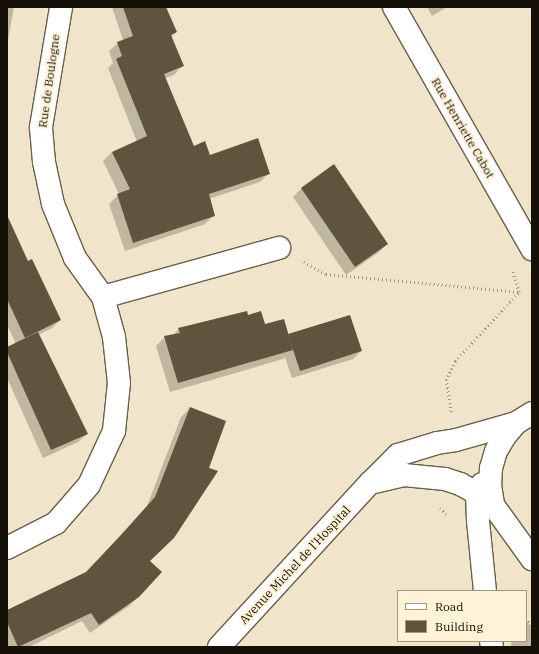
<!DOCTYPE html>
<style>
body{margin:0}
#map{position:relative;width:539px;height:654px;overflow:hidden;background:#f0e5ca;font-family:"IBM Plex Serif",serif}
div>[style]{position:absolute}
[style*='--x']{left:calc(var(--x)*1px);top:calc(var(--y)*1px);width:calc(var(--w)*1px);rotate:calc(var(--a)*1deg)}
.shadow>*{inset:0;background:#0003}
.building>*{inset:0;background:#5f553f}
.path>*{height:2.5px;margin-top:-1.25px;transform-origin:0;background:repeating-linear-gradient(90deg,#a19984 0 1px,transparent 0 4px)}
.roads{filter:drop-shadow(1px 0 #6a5f48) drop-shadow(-1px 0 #6a5f48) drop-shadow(0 1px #6a5f48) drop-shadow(0 -1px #6a5f48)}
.minor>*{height:22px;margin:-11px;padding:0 11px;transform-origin:11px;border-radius:11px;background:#fff}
span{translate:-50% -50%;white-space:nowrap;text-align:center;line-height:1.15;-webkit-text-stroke:4px #fef2d7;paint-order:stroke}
.street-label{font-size:12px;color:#151108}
.frame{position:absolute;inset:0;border:8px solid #151108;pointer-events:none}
.legend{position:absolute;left:397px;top:590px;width:130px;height:52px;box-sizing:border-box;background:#fef2d7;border:1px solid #a19884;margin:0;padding:5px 7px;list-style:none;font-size:12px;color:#151108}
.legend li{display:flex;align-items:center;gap:8px;height:20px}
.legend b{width:20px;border:1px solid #a19884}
</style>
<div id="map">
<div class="shadow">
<div style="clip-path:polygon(7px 7px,14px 7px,7px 46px)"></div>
<div style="clip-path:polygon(112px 7px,165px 7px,176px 32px,171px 37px,182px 66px,174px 75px,165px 78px,193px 147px,209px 156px,269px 173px,260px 182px,209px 199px,214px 215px,205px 224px,125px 251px,109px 204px,119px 194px,103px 161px,112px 152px,137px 142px,108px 68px,113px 63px,109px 51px,118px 43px,123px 40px)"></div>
<div style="clip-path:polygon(427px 7px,447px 7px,432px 16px)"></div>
<div style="clip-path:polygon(302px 188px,387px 244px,378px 253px,346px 275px,293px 197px)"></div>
<div style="clip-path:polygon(7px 255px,27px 262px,60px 320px,52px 328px,38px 335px,87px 434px,78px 442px,43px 458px,7px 378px,7px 348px,16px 344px,7px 325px)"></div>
<div style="clip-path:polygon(248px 316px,288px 336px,361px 351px,353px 359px,292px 378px,285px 357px,283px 359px,170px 392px,156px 346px,165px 337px,173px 335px,179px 329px)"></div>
<div style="clip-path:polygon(190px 408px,149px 561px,161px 572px,129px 606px,90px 633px,82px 621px,29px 647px,7px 647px,7px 611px,86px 573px,147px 506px,181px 417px)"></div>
<div style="clip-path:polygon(526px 620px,532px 628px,532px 647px,510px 647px,512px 641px,526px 641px)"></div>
</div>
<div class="building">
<div style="clip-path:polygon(123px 7px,166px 7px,177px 32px,171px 35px,184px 66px,164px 74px,194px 146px,205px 141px,210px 155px,258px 138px,270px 174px,209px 194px,215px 216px,133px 243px,117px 194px,130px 189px,112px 152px,147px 136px,116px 59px,122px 56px,117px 42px,133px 36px)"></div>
<div style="clip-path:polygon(334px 164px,388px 244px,355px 267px,301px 188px)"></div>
<div style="clip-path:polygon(7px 215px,28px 261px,32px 259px,61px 320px,25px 338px,7px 299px)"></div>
<div style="clip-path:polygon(247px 311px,248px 315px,261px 311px,265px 324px,284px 319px,293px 350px,178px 383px,164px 336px,180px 333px,178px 328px)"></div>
<div style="clip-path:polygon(350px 315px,362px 351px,300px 371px,288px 334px)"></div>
<div style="clip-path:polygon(38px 332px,88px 434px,51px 450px,7px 352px,7px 347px)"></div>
<div style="clip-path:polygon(190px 407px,226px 421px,209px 468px,218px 471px,174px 538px,150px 561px,162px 572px,139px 597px,99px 625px,91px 613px,18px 647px,7px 622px,7px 610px,86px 572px,122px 534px,155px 497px)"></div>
</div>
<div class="path">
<div style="--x:304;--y:262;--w:25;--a:29"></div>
<div style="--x:326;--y:274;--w:194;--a:5.3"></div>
<div style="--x:519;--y:292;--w:23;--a:-108"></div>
<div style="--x:451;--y:412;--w:32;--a:-99"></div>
<div style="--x:446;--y:380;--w:21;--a:-65"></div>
<div style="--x:455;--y:361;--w:94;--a:-47.2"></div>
<div style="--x:440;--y:508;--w:12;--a:42"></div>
<div style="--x:526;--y:618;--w:9;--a:49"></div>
</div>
<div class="roads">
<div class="minor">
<div style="--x:394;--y:7;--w:279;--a:60.3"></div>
<div style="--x:103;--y:297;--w:183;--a:-15.6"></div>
<div style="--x:532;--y:413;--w:19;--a:148"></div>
<div style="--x:516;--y:423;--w:17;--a:130"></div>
<div style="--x:505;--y:436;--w:17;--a:121"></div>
<div style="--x:496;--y:451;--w:18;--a:106"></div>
<div style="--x:491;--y:468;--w:17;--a:93"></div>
<div style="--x:490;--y:485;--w:20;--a:81"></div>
<div style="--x:493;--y:505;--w:67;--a:54.2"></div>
<div style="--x:370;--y:483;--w:35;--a:-13"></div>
<div style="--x:404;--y:475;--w:41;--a:5.6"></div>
<div style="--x:445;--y:479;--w:16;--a:18"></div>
<div style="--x:460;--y:484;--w:19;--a:28"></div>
<div style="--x:477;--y:493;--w:20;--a:37"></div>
<div style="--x:482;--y:484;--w:10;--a:119"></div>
<div style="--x:477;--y:493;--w:28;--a:88"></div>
<div style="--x:478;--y:521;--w:70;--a:84.3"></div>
<div style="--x:7;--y:548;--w:55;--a:-27"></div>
<div style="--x:56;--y:523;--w:50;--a:-49"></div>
<div style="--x:89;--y:485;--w:60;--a:-65.2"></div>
<div style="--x:114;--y:431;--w:48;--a:-84.1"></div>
<div style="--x:119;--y:383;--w:46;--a:-96.2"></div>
<div style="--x:114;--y:337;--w:41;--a:-105.4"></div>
<div style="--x:103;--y:297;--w:48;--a:-125.7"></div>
<div style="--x:75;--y:258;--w:58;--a:-112.2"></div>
<div style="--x:53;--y:204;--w:43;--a:-102.1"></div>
<div style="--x:44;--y:162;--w:35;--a:-95"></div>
<div style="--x:41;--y:127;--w:122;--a:-80.5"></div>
<div style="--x:491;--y:641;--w:6;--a:81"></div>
<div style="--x:219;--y:647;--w:223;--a:-47.4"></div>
<div style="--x:370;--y:483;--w:40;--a:-45"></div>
<div style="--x:398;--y:455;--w:41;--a:-17.1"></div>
<div style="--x:437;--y:443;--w:19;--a:-9"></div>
<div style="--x:456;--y:440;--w:62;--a:-15.8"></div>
</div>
</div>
<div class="street-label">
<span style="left:49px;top:81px;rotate:-82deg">Rue de Boulogne</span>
<span style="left:463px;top:128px;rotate:60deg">Rue Henriette Cabot</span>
<span style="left:295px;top:565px;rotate:-47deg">Avenue Michel de l'Hospital</span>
</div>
<div class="frame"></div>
<ul class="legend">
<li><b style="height:5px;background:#fff"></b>Road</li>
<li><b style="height:11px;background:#5f553f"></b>Building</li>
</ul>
</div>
